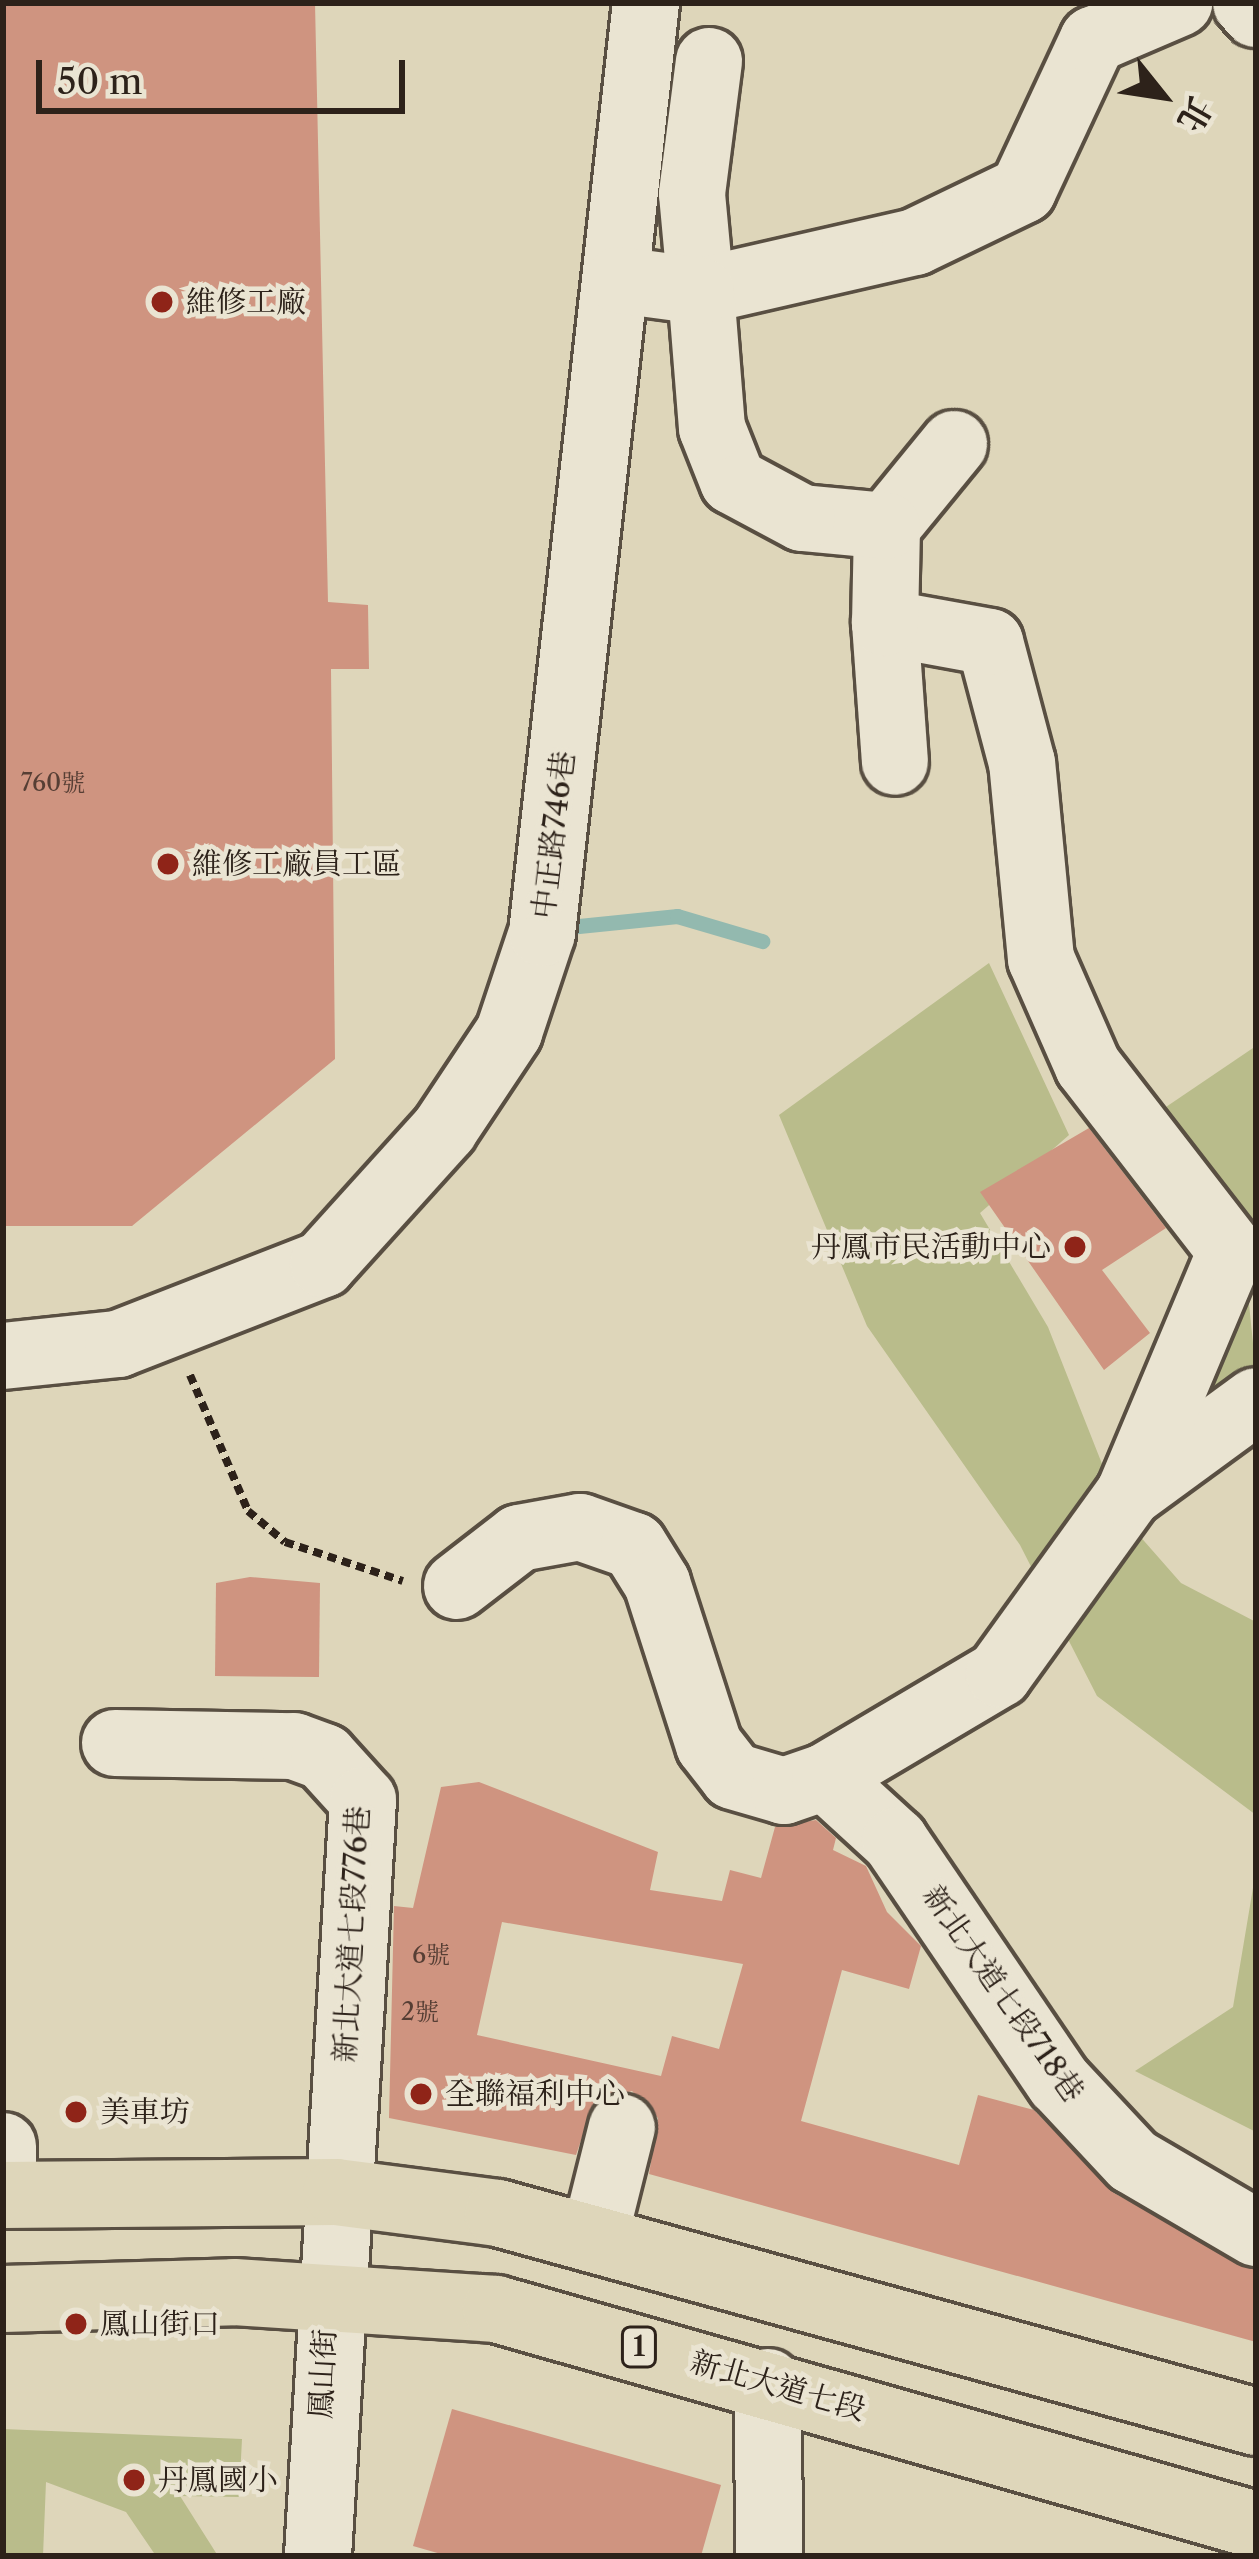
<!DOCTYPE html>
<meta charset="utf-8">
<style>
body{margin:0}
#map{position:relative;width:1259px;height:2559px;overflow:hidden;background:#ded6ba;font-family:"Libre Caslon Text","Noto Serif TC",serif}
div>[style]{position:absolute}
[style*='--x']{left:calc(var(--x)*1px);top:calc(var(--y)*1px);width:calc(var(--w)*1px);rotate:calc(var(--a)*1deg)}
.green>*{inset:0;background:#b9bc8b}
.stream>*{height:15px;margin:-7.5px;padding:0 7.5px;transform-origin:7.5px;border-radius:7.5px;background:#93b9af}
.building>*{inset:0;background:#cf9480}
.path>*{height:8px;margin-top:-4px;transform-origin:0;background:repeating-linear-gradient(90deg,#2d221a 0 9px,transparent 0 15px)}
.roads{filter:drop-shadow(3px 0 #594f42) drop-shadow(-3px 0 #594f42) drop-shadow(0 3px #594f42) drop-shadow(0 -3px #594f42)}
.minor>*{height:66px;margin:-33px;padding:0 33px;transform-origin:33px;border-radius:33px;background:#eae4d2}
.major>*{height:66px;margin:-33px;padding:0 33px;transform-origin:33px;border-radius:33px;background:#ded6ba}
.dots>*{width:33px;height:33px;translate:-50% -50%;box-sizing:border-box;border:6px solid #eae4d2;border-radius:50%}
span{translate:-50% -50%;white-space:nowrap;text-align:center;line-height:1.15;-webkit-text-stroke:9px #eae4d2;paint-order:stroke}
.number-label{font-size:24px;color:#563e34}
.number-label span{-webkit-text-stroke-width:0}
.shield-label span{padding:3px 9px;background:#eae4d2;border:3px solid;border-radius:9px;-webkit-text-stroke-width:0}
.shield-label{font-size:27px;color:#2d221a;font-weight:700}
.poi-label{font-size:30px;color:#2d221a}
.left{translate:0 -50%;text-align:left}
.right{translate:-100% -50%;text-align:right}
.street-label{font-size:30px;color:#2d221a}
.frame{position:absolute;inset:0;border:6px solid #2d221a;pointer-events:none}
.north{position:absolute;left:1103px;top:36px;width:120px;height:120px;-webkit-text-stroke:9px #eae4d2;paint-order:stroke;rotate:120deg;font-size:33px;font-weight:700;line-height:48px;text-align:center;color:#2d221a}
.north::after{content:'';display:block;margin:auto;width:42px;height:54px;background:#2d221a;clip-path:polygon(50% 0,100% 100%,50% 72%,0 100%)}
.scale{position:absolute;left:36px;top:60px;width:369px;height:54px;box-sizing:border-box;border:6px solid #2d221a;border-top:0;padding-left:15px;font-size:36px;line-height:42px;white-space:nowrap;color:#2d221a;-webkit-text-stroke:9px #eae4d2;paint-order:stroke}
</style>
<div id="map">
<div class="green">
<div style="clip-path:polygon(989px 963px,1069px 1135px,980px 1213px,1048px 1327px,1123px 1517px,1181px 1583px,1256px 1622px,1256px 1815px,1097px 1696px,1020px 1545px,867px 1326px,779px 1115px)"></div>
<div style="clip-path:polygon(1256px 1046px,1256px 1232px,1160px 1111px)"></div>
<div style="clip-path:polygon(1248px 1294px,1256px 1373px,1198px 1418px,1228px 1304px)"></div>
<div style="clip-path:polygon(1256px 1870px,1256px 2132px,1135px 2071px,1233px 2007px)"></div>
<div style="clip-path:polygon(3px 2429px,242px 2439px,239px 2497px,180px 2496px,218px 2556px,156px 2556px,126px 2512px,46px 2482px,43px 2556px,3px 2556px)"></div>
</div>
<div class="stream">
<div style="--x:569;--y:927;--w:109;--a:-5.8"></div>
<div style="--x:677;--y:916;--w:89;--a:16.4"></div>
</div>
<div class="building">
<div style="clip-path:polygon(3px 3px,315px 3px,328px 602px,368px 605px,369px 669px,331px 669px,335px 1059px,132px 1226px,3px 1226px)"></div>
<div style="clip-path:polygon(1089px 1128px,1166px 1228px,1102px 1270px,1150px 1333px,1104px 1370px,980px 1192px)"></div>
<div style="clip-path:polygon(250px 1577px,320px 1583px,319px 1677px,215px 1676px,216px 1583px)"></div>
<div style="clip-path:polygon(evenodd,479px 1782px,658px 1852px,650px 1890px,722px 1901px,730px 1870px,761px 1878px,775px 1827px,816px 1820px,836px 1838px,833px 1850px,866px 1866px,887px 1912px,921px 1946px,909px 1989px,842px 1970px,801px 2121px,959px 2165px,978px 2095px,1034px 2110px,1114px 2193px,1256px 2270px,1256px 2342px,649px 2174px,658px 2118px,632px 2091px,594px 2102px,576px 2155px,389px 2118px,394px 1906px,413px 1908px,441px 1787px,479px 1782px,502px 1922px,743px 1964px,719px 2049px,672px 2036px,661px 2076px,477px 2035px,502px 1922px)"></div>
<div style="clip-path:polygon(452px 2409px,721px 2485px,701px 2556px,448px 2556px,413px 2546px)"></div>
</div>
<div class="path">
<div style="--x:190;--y:1375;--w:148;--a:66.9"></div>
<div style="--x:248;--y:1511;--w:48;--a:40"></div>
<div style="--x:285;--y:1542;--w:124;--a:18.3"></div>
</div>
<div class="roads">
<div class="minor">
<div style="--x:1246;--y:3;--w:15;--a:48"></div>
<div style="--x:709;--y:61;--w:134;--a:97.3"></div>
<div style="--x:692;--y:194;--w:97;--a:84.7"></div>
<div style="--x:701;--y:291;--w:220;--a:-12.9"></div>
<div style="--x:915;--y:242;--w:120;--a:-25.7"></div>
<div style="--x:1023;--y:190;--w:166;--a:-65"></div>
<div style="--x:1093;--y:40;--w:94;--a:-23.3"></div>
<div style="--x:887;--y:526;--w:106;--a:-50.7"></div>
<div style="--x:885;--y:623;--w:139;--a:85.9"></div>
<div style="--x:3;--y:1356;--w:116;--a:-6"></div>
<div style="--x:118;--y:1344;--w:220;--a:-21.3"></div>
<div style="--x:323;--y:1264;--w:181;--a:-47.9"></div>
<div style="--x:444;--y:1130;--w:118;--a:-56.4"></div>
<div style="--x:509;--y:1032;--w:104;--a:-71.6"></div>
<div style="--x:542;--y:933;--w:936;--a:-83.62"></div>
<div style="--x:1129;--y:1494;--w:157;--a:-36.2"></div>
<div style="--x:457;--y:1586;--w:78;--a:-37.7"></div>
<div style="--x:519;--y:1538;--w:62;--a:-10.2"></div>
<div style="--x:580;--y:1527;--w:57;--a:19.4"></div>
<div style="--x:634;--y:1546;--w:44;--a:58.1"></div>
<div style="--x:657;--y:1583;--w:170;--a:72.2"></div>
<div style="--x:709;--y:1745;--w:39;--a:52"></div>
<div style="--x:733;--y:1776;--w:53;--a:16.4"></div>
<div style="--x:784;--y:1791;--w:43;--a:-18.9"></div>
<div style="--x:825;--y:1777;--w:202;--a:-30.6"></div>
<div style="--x:999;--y:1674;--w:222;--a:-54.2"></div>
<div style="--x:1129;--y:1494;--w:264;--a:-67.2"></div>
<div style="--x:1231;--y:1251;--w:234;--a:-127.7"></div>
<div style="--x:1088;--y:1066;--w:117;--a:-113.7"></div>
<div style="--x:1041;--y:959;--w:197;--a:-95.5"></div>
<div style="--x:1022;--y:763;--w:125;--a:-104.8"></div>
<div style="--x:990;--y:642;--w:107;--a:-169.7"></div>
<div style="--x:885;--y:623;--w:97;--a:-88.8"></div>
<div style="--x:887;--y:526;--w:85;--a:-174.6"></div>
<div style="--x:802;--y:518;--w:78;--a:-151.8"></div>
<div style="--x:733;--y:481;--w:57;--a:-111.6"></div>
<div style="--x:712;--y:428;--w:137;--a:-94.6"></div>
<div style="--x:701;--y:291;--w:83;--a:-172.4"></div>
<div style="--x:115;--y:1743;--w:179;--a:1"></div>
<div style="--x:294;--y:1746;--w:32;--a:20"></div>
<div style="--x:324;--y:1757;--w:58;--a:47.8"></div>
<div style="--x:363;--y:1800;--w:757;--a:93.41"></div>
<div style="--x:825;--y:1777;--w:95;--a:42.4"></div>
<div style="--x:895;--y:1841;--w:292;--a:55.8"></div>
<div style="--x:1059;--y:2082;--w:108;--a:46.9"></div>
<div style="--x:1133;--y:2161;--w:143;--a:30.3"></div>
<div style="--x:3;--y:2146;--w:49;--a:90"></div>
<div style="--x:594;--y:2239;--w:115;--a:-76"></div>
<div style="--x:768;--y:2382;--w:174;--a:89.7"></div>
</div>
<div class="major">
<div style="--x:3;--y:2195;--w:333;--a:-0.5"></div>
<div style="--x:336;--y:2192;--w:163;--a:7.4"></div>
<div style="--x:498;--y:2213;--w:786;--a:15.41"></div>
<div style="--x:3;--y:2299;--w:231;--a:-1.7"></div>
<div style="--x:234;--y:2292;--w:263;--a:3.7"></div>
<div style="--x:496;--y:2309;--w:790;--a:15.87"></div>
</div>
</div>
<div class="dots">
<div style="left:162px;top:302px;background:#8f2418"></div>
<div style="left:168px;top:864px;background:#8f2418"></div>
<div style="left:1075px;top:1247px;background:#8f2418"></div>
<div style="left:421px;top:2094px;background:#8f2418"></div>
<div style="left:76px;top:2112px;background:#8f2418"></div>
<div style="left:76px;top:2324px;background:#8f2418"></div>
<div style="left:134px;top:2480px;background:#8f2418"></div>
</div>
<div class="number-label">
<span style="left:53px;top:783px">760號</span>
<span style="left:431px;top:1955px">6號</span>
<span style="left:420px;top:2012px">2號</span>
</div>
<div class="shield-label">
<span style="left:639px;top:2347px">1</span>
</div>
<div class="poi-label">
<span class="left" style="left:186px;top:302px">維修工廠</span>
<span class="left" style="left:192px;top:864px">維修工廠員工區</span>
<span class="right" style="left:1051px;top:1247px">丹鳳市民活動中心</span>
<span class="left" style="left:445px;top:2094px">全聯福利中心</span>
<span class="left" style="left:100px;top:2112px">美車坊</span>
<span class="left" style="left:100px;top:2324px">鳳山街口</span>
<span class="left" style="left:158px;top:2480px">丹鳳國小</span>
</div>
<div class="street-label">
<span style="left:554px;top:835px;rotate:-83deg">中正路746巷</span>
<span style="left:352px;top:1934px;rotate:-87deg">新北大道七段776巷</span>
<span style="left:1003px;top:1994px;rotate:55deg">新北大道七段718巷</span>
<span style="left:323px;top:2374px;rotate:-87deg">鳳山街</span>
<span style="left:778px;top:2386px;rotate:16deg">新北大道七段</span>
</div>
<div class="frame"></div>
<div class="north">北</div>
<div class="scale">50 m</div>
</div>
